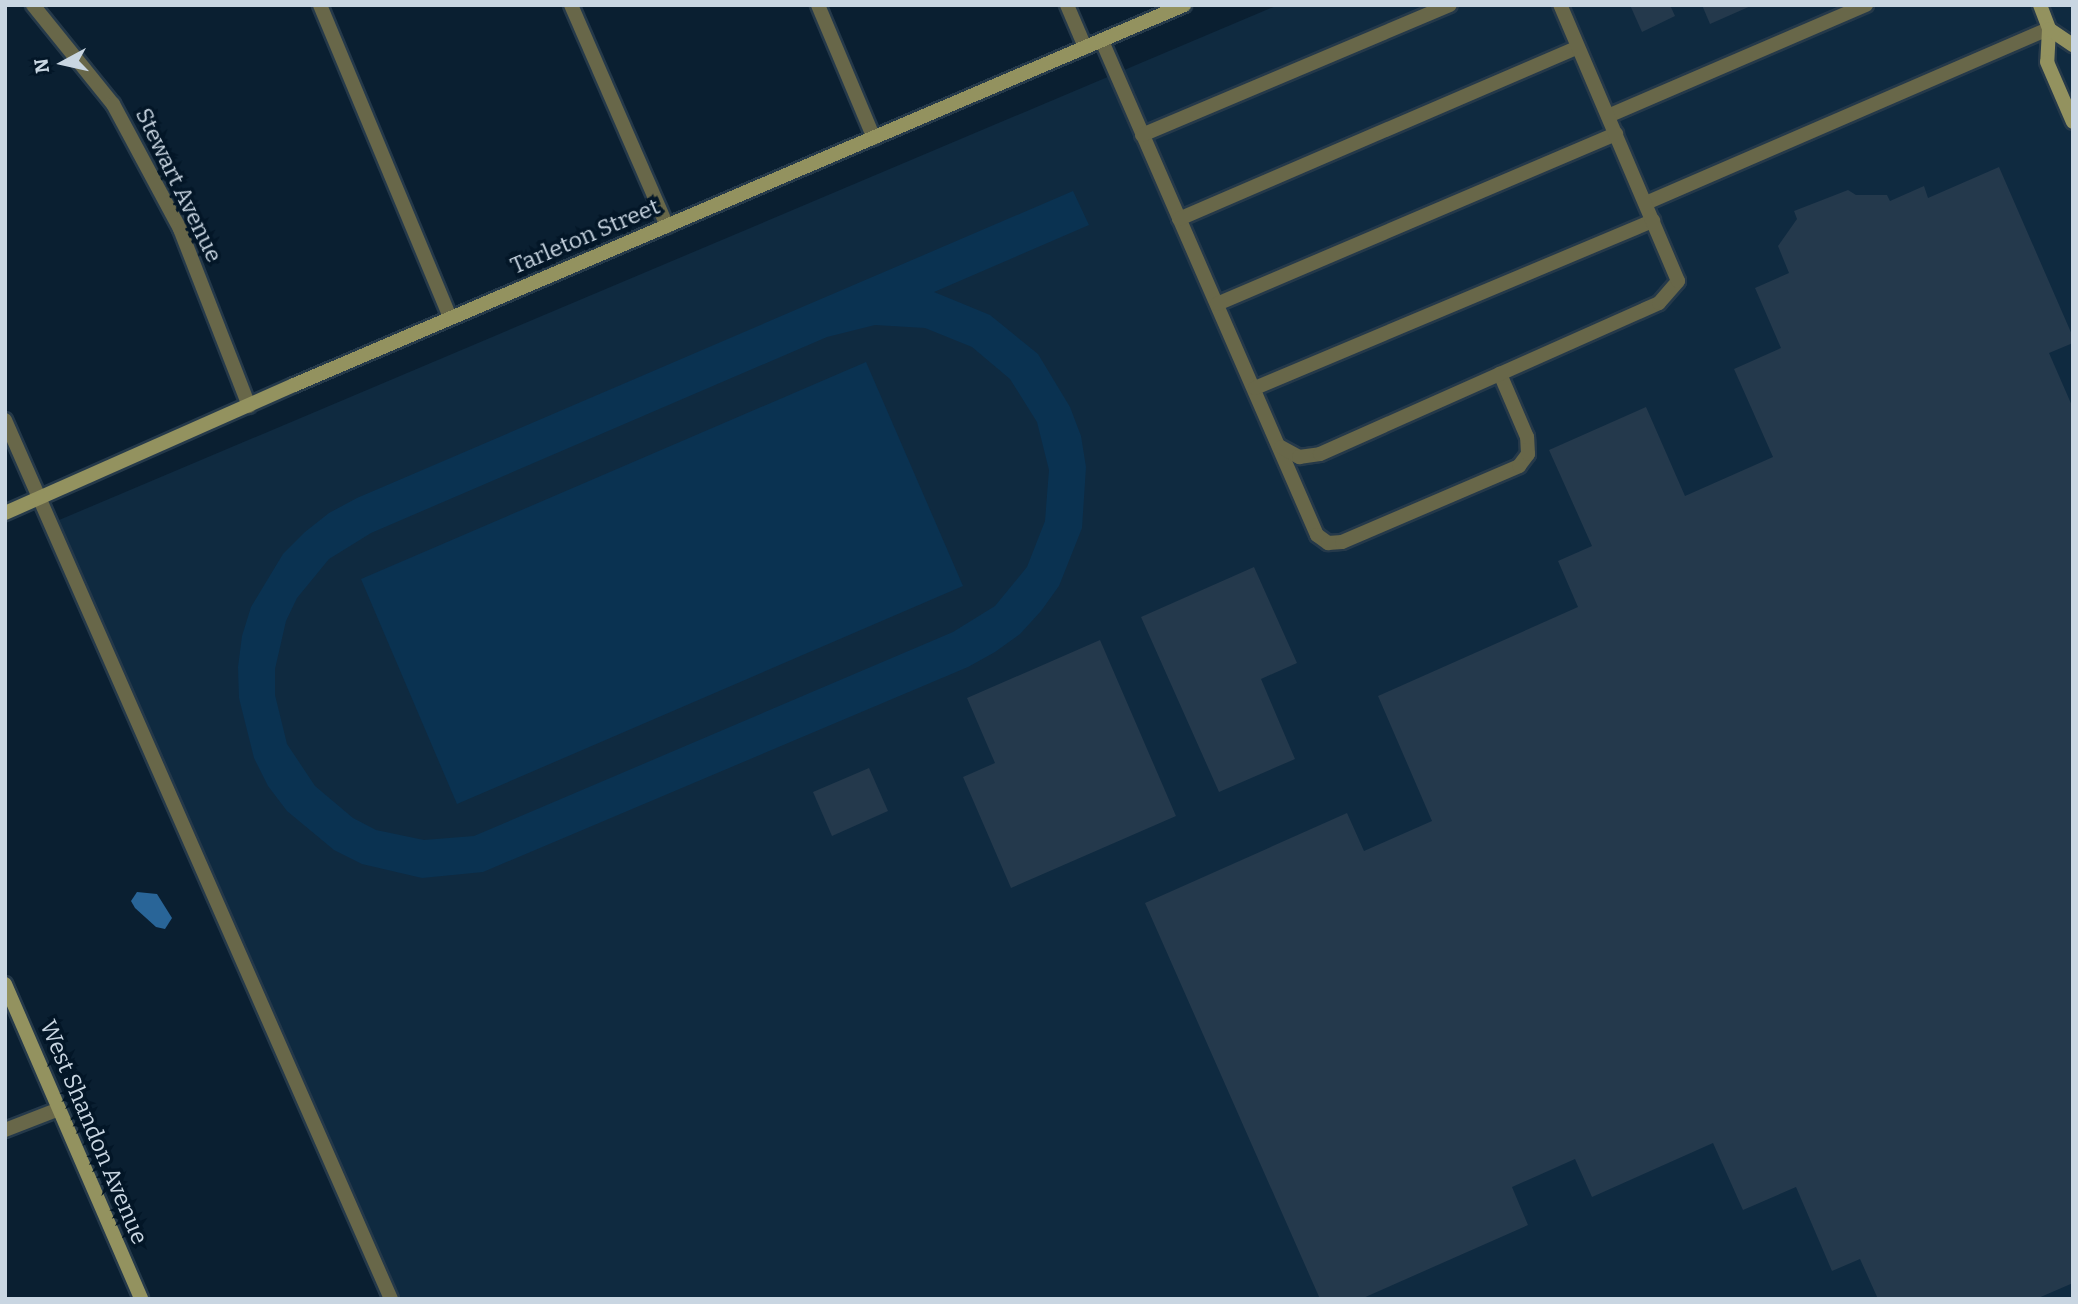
<!DOCTYPE html>
<style>
body{margin:0}
#map{position:relative;width:2078px;height:1304px;overflow:hidden;background:#0a1f31;font-family:Bitter,serif}
div>[style]{position:absolute}
[style*='--x']{left:calc(var(--x)*1px);top:calc(var(--y)*1px);width:calc(var(--w)*1px);rotate:calc(var(--a)*1deg)}
.built>*{inset:0;background:#0f2a40}
.green>*{inset:0;background:#0a3251}
.water>*{inset:0;background:#296598}
.building>*{inset:0;background:#24394c}
.roads{filter:drop-shadow(2px 0 #25394a) drop-shadow(-2px 0 #25394a) drop-shadow(0 2px #25394a) drop-shadow(0 -2px #25394a)}
.lane>*{height:14px;margin:-7px;padding:0 7px;transform-origin:7px;border-radius:7px;background:#686749}
.street>*{height:14px;margin:-7px;padding:0 7px;transform-origin:7px;border-radius:7px;background:#686749}
.secondary>*{height:14px;margin:-7px;padding:0 7px;transform-origin:7px;border-radius:7px;background:#93925f}
span{translate:-50% -50%;white-space:nowrap;text-align:center;line-height:1.15;-webkit-text-stroke:7px #031627;paint-order:stroke}
.street-label{font-size:23px;color:#c9d6e2}
.frame{position:absolute;inset:0;border:7px solid #c9d6e2;pointer-events:none}
.north{position:absolute;left:28px;top:28px;width:70px;height:70px;-webkit-text-stroke:5px #031627;paint-order:stroke;rotate:262deg;font-size:19px;font-weight:700;line-height:28px;text-align:center;color:#c9d6e2}
.north::after{content:'';display:block;margin:auto;width:24px;height:32px;background:#c9d6e2;clip-path:polygon(50% 0,100% 100%,50% 72%,0 100%)}
</style>
<div id="map">
<div class="built">
<div style="clip-path:polygon(1278px 5px,2073px 5px,2073px 1299px,391px 1299px,52px 523px)"></div>
</div>
<div class="green">
<div style="clip-path:polygon(evenodd,1073px 191px,1089px 225px,934px 292px,990px 315px,1038px 354px,1070px 407px,1081px 436px,1086px 467px,1082px 528px,1059px 586px,1041px 611px,1020px 634px,995px 652px,968px 667px,483px 872px,422px 878px,362px 864px,334px 850px,287px 811px,268px 786px,254px 758px,239px 698px,238px 667px,242px 636px,251px 607px,283px 554px,305px 532px,329px 513px,357px 498px,1073px 191px,875px 325px,925px 328px,972px 347px,1010px 379px,1037px 422px,1049px 470px,1045px 521px,1027px 567px,995px 606px,953px 632px,474px 836px,424px 840px,376px 830px,353px 818px,315px 786px,287px 744px,275px 695px,275px 669px,286px 621px,297px 598px,329px 559px,371px 533px,827px 337px,875px 325px)"></div>
<div style="clip-path:polygon(866px 362px,963px 586px,457px 804px,361px 579px)"></div>
</div>
<div class="water">
<div style="clip-path:polygon(137px 892px,157px 894px,172px 918px,165px 929px,156px 927px,135px 908px,131px 901px)"></div>
</div>
<div class="building">
<div style="clip-path:polygon(1630px 5px,1670px 5px,1675px 16px,1642px 32px)"></div>
<div style="clip-path:polygon(1702px 5px,1753px 5px,1710px 24px)"></div>
<div style="clip-path:polygon(1999px 167px,2073px 337px,2073px 343px,2049px 353px,2073px 408px,2073px 1283px,2036px 1299px,1878px 1299px,1860px 1259px,1832px 1271px,1796px 1187px,1743px 1210px,1713px 1143px,1592px 1197px,1575px 1159px,1512px 1187px,1528px 1225px,1361px 1299px,1320px 1299px,1145px 903px,1347px 813px,1364px 851px,1432px 821px,1378px 696px,1578px 607px,1558px 561px,1592px 546px,1549px 450px,1646px 407px,1685px 496px,1773px 457px,1734px 369px,1781px 348px,1755px 288px,1789px 273px,1778px 246px,1797px 219px,1794px 211px,1848px 190px,1856px 195px,1887px 195px,1890px 201px,1924px 186px,1928px 198px)"></div>
<div style="clip-path:polygon(1254px 567px,1297px 663px,1261px 679px,1295px 759px,1219px 792px,1141px 617px)"></div>
<div style="clip-path:polygon(1100px 640px,1176px 816px,1011px 888px,963px 777px,995px 763px,967px 698px)"></div>
<div style="clip-path:polygon(869px 768px,888px 811px,832px 836px,813px 792px)"></div>
</div>
<div class="roads">
<div class="lane">
<div style="--x:320;--y:5;--w:339;--a:67.4"></div>
<div style="--x:818;--y:5;--w:144;--a:67.2"></div>
<div style="--x:1102;--y:41;--w:539;--a:66.48"></div>
<div style="--x:1317;--y:535;--w:14;--a:36"></div>
<div style="--x:1328;--y:543;--w:14;--a:-4"></div>
<div style="--x:1342;--y:542;--w:193;--a:-23.2"></div>
<div style="--x:1519;--y:466;--w:15;--a:-53"></div>
<div style="--x:1528;--y:454;--w:17;--a:-93"></div>
<div style="--x:1527;--y:437;--w:69;--a:-113.2"></div>
<div style="--x:1608;--y:116;--w:281;--a:-23.3"></div>
<div style="--x:1142;--y:135;--w:334;--a:-22.9"></div>
<div style="--x:1646;--y:203;--w:439;--a:-23.4"></div>
<div style="--x:1179;--y:219;--w:434;--a:-23.3"></div>
<div style="--x:1217;--y:304;--w:434;--a:-23.1"></div>
<div style="--x:1255;--y:388;--w:432;--a:-22.8"></div>
<div style="--x:5;--y:420;--w:960;--a:66.29"></div>
<div style="--x:1281;--y:447;--w:21;--a:29"></div>
<div style="--x:1299;--y:457;--w:21;--a:-8"></div>
<div style="--x:1320;--y:454;--w:371;--a:-24"></div>
<div style="--x:1659;--y:303;--w:29;--a:-49"></div>
<div style="--x:1678;--y:281;--w:300;--a:-113.1"></div>
<div style="--x:5;--y:1130;--w:58;--a:-21.3"></div>
</div>
<div class="street">
<div style="--x:33;--y:5;--w:127;--a:51.1"></div>
<div style="--x:113;--y:104;--w:142;--a:61.8"></div>
<div style="--x:180;--y:229;--w:190;--a:68.7"></div>
<div style="--x:571;--y:5;--w:241;--a:66.5"></div>
<div style="--x:1067;--y:5;--w:46;--a:66.8"></div>
</div>
<div class="secondary">
<div style="--x:2040;--y:5;--w:26;--a:69"></div>
<div style="--x:2049;--y:29;--w:33;--a:93"></div>
<div style="--x:2047;--y:62;--w:65;--a:66.6"></div>
<div style="--x:2049;--y:29;--w:29;--a:34"></div>
<div style="--x:5;--y:513;--w:316;--a:-23.9"></div>
<div style="--x:294;--y:385;--w:968;--a:-23.12"></div>
<div style="--x:5;--y:984;--w:343;--a:66.6"></div>
</div>
</div>
<div class="street-label">
<span style="left:179px;top:185px;rotate:64deg">Stewart Avenue</span>
<span style="left:585px;top:236px;rotate:-23deg">Tarleton Street</span>
<span style="left:94px;top:1132px;rotate:67deg">West Shandon Avenue</span>
</div>
<div class="frame"></div>
<div class="north">N</div>
</div>
